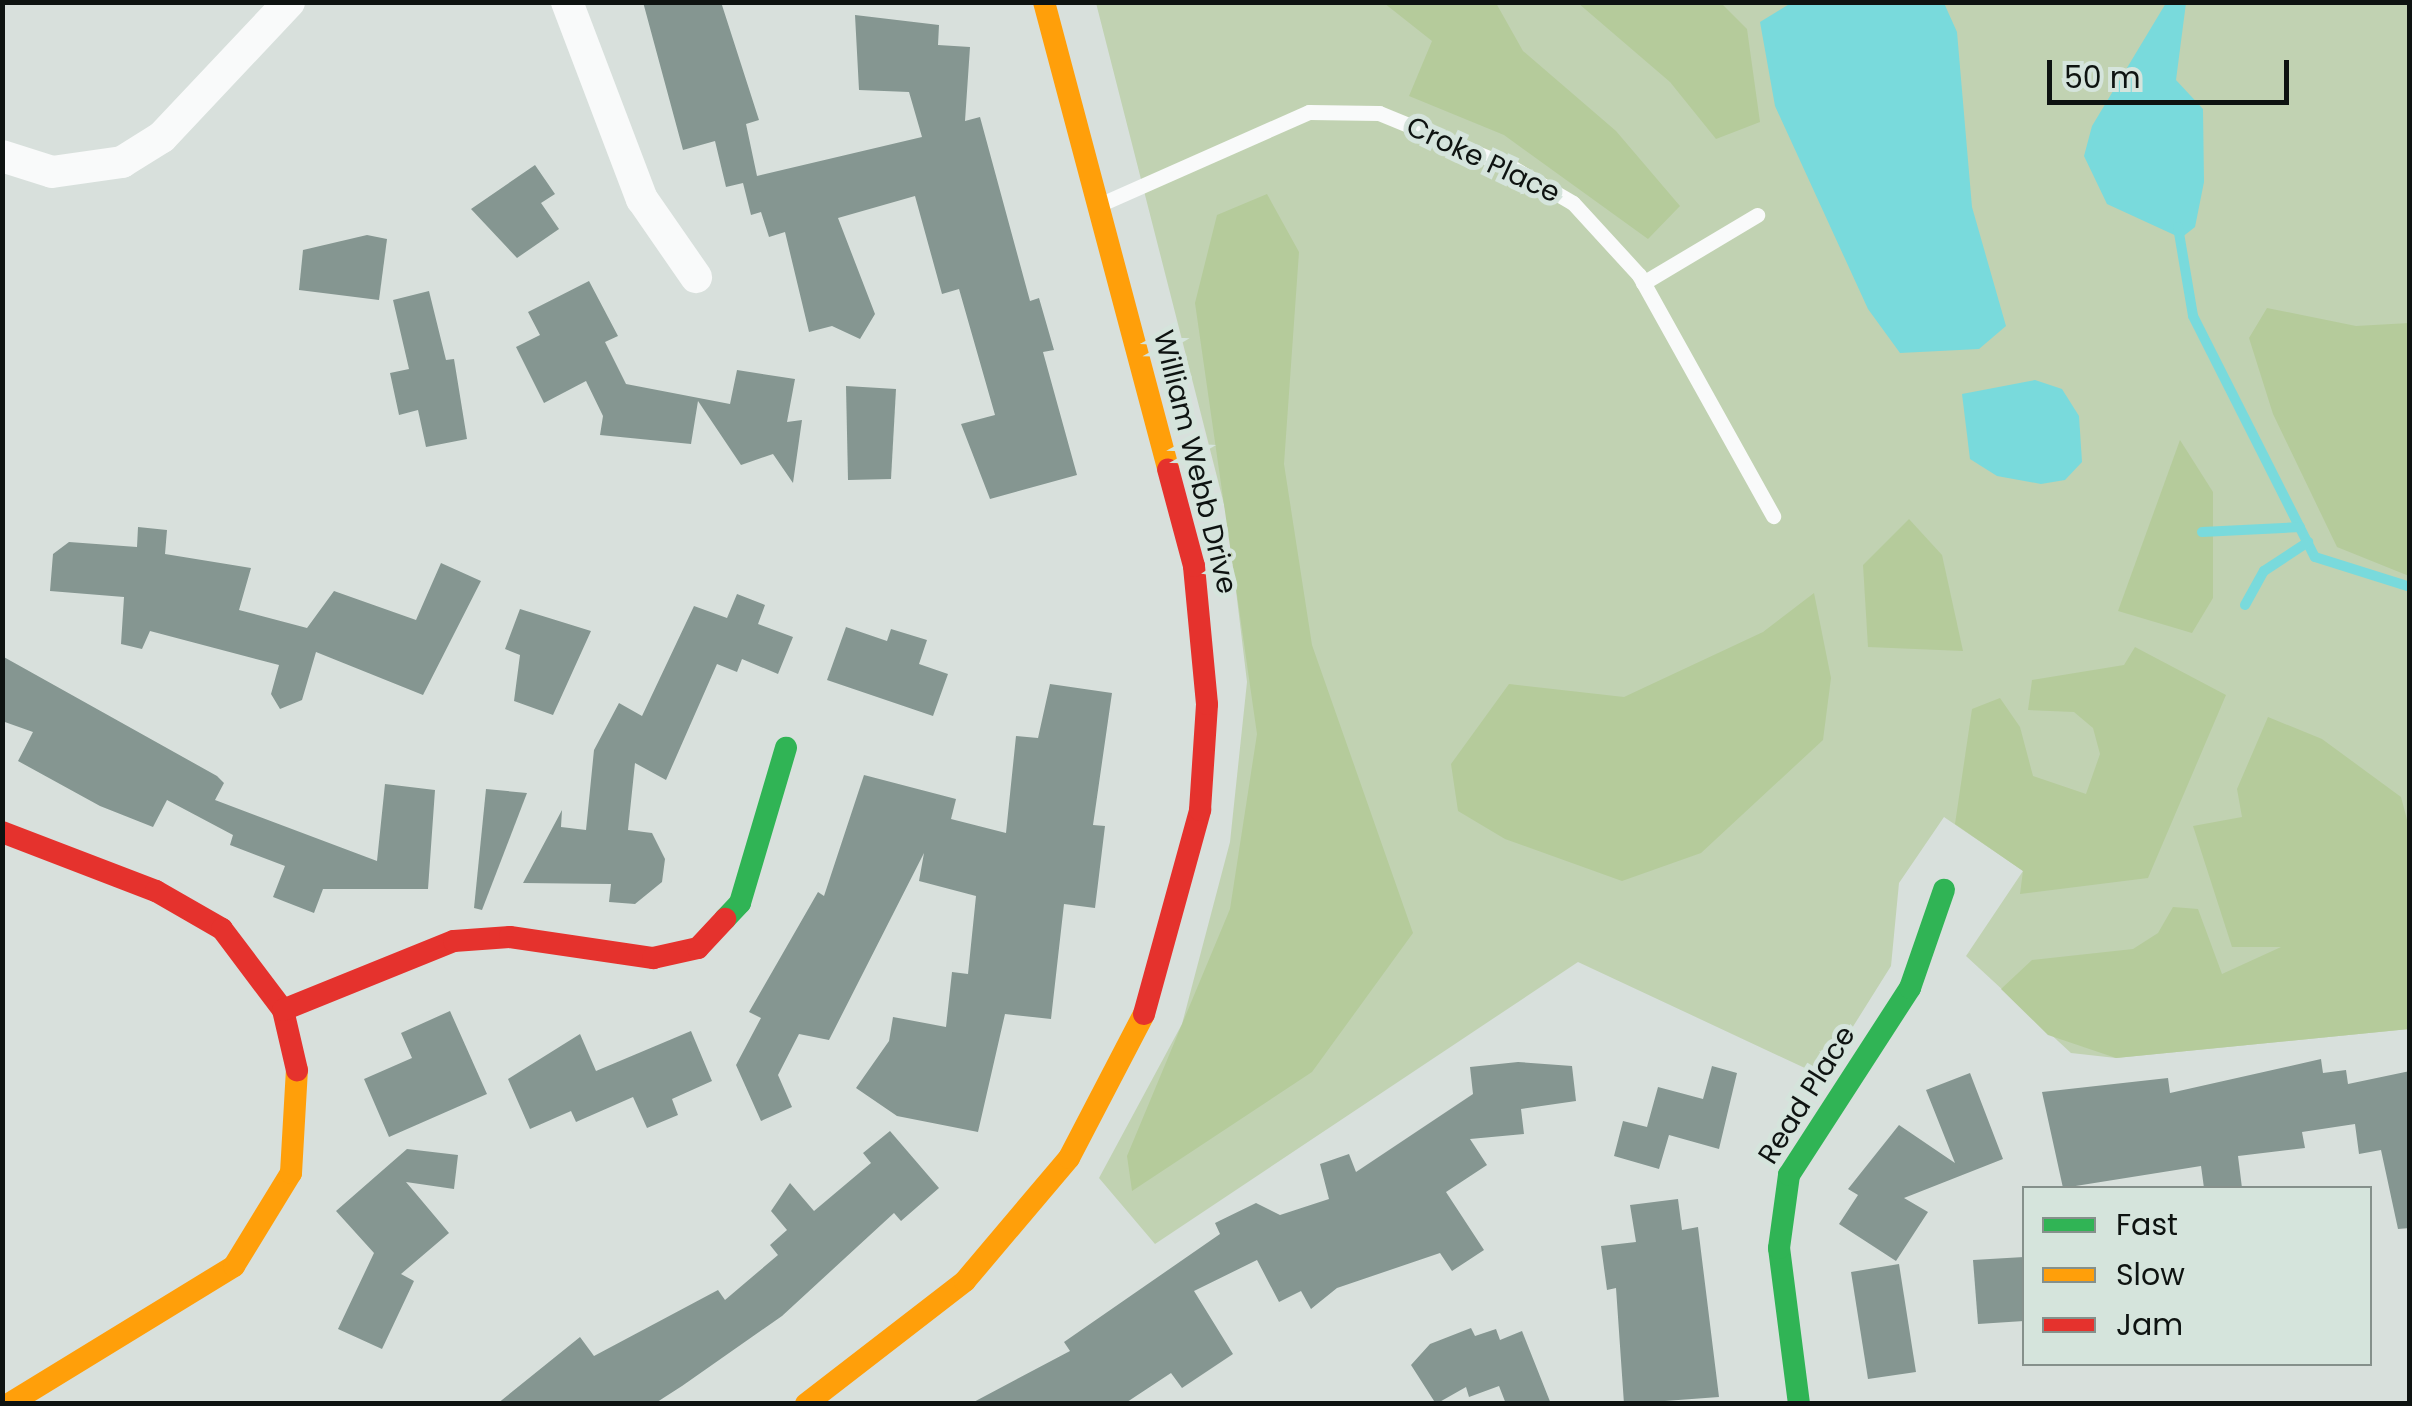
<!DOCTYPE html>
<style>
body{margin:0}
#map{position:relative;width:2412px;height:1406px;overflow:hidden;background:#d8e0dc;font-family:Poppins,sans-serif}
div>[style]{position:absolute}
[style*='--x']{left:calc(var(--x)*1px);top:calc(var(--y)*1px);width:calc(var(--w)*1px);rotate:calc(var(--a)*1deg)}
.green>*{inset:0;background:#c1d2b2}
.forest>*{inset:0;background:#b5cb9b}
.water>*{inset:0;background:#79dadc}
.stream>*{height:10px;margin:-5px;padding:0 5px;transform-origin:5px;border-radius:5px;background:#79dadc}
.building>*{inset:0;background:#859691}
.lane>*{height:15px;margin:-7.5px;padding:0 7.5px;transform-origin:7.5px;border-radius:7.5px;background:#f9fafa}
.street>*{height:32px;margin:-16px;padding:0 16px;transform-origin:16px;border-radius:16px;background:#f9fafa}
.fast>*{height:22px;margin:-11px;padding:0 11px;transform-origin:11px;border-radius:11px;background:#30b455}
.slow>*{height:22px;margin:-11px;padding:0 11px;transform-origin:11px;border-radius:11px;background:#ff9f0a}
.jam>*{height:22px;margin:-11px;padding:0 11px;transform-origin:11px;border-radius:11px;background:#e5322d}
span{translate:-50% -50%;white-space:nowrap;text-align:center;line-height:1.15;-webkit-text-stroke:10px #d5e4dc;paint-order:stroke}
.street-label{font-size:28px;color:#0e1311}
.frame{position:absolute;inset:0;border:5px solid #0e1311;pointer-events:none}
.legend{position:absolute;left:2022px;top:1186px;width:350px;height:180px;box-sizing:border-box;background:#d5e4dc;border:2px solid #85908b;margin:0;padding:12px 18px;list-style:none;font-size:30px;color:#0e1311}
.legend li{display:flex;align-items:center;gap:20px;height:50px}
.legend b{width:50px;border:2px solid #85908b}
.scale{position:absolute;left:2047px;top:60px;width:242px;height:45px;box-sizing:border-box;border:5px solid #0e1311;border-top:0;padding-left:12px;font-size:30px;line-height:35px;white-space:nowrap;color:#0e1311;-webkit-text-stroke:8px #d5e4dc;paint-order:stroke}
</style>
<div id="map">
<div class="green">
<div style="clip-path:polygon(1096px 3px,2409px 3px,2409px 1029px,2116px 1058px,2071px 1053px,1966px 956px,2023px 871px,1944px 817px,1899px 883px,1891px 966px,1822px 1076px,1578px 962px,1155px 1244px,1099px 1178px,1182px 1024px,1230px 842px,1247px 682px,1227px 516px)"></div>
</div>
<div class="forest">
<div style="clip-path:polygon(1384px 3px,1496px 3px,1523px 51px,1616px 131px,1680px 206px,1648px 239px,1504px 135px,1409px 96px,1432px 41px)"></div>
<div style="clip-path:polygon(1578px 3px,1721px 3px,1747px 29px,1760px 122px,1716px 139px,1670px 82px)"></div>
<div style="clip-path:polygon(1267px 194px,1299px 252px,1284px 464px,1312px 645px,1413px 933px,1312px 1072px,1132px 1191px,1127px 1156px,1230px 909px,1257px 734px,1195px 303px,1217px 215px)"></div>
<div style="clip-path:polygon(2267px 308px,2356px 326px,2409px 323px,2409px 576px,2337px 547px,2273px 414px,2249px 338px)"></div>
<div style="clip-path:polygon(2180px 440px,2213px 492px,2213px 598px,2192px 633px,2118px 611px)"></div>
<div style="clip-path:polygon(1909px 519px,1942px 555px,1963px 651px,1868px 647px,1863px 565px)"></div>
<div style="clip-path:polygon(1814px 593px,1831px 678px,1823px 740px,1701px 853px,1622px 881px,1505px 839px,1458px 811px,1451px 764px,1509px 684px,1624px 697px,1763px 632px)"></div>
<div style="clip-path:polygon(2135px 647px,2226px 695px,2148px 878px,2020px 894px,2023px 871px,1955px 824px,1972px 709px,2000px 698px,2020px 727px,2033px 776px,2086px 794px,2100px 754px,2093px 728px,2074px 712px,2028px 710px,2032px 680px,2124px 665px)"></div>
<div style="clip-path:polygon(2268px 717px,2322px 739px,2401px 797px,2410px 831px,2409px 1029px,2116px 1058px,2048px 1035px,2001px 989px,2032px 960px,2133px 949px,2158px 933px,2173px 907px,2198px 909px,2222px 974px,2281px 947px,2232px 947px,2193px 826px,2242px 817px,2237px 789px)"></div>
</div>
<div class="water">
<div style="clip-path:polygon(1791px 3px,1944px 3px,1957px 32px,1972px 207px,2006px 326px,1979px 349px,1900px 353px,1868px 309px,1775px 106px,1760px 22px)"></div>
<div style="clip-path:polygon(2166px 3px,2186px 3px,2176px 80px,2203px 109px,2204px 182px,2195px 227px,2181px 238px,2107px 204px,2084px 156px,2092px 126px)"></div>
<div style="clip-path:polygon(2035px 380px,2062px 389px,2079px 416px,2082px 462px,2065px 480px,2041px 484px,1997px 476px,1970px 459px,1962px 394px)"></div>
</div>
<div class="stream">
<div style="--x:2178;--y:227;--w:90;--a:80.4"></div>
<div style="--x:2193;--y:316;--w:270;--a:63.2"></div>
<div style="--x:2315;--y:557;--w:100;--a:17.5"></div>
<div style="--x:2202;--y:532;--w:98;--a:-2.9"></div>
<div style="--x:2245;--y:605;--w:39;--a:-61"></div>
<div style="--x:2264;--y:571;--w:53;--a:-33.4"></div>
</div>
<div class="building">
<div style="clip-path:polygon(643px 2px,721px 2px,759px 120px,746px 124px,757px 176px,922px 137px,909px 92px,859px 90px,855px 15px,939px 25px,938px 45px,970px 47px,965px 121px,980px 117px,1030px 301px,1039px 298px,1054px 350px,1043px 352px,1077px 475px,990px 499px,961px 424px,995px 415px,959px 289px,942px 294px,915px 196px,838px 218px,875px 314px,860px 339px,832px 326px,809px 332px,785px 232px,769px 237px,761px 212px,751px 215px,743px 183px,726px 187px,715px 141px,683px 150px)"></div>
<div style="clip-path:polygon(535px 165px,555px 194px,541px 203px,559px 229px,517px 258px,471px 209px)"></div>
<div style="clip-path:polygon(367px 235px,387px 239px,379px 300px,299px 290px,303px 250px)"></div>
<div style="clip-path:polygon(589px 281px,618px 336px,605px 342px,626px 384px,730px 404px,737px 370px,795px 379px,787px 422px,802px 420px,793px 483px,773px 454px,741px 465px,698px 401px,691px 444px,600px 435px,603px 416px,586px 381px,544px 403px,516px 347px,540px 335px,528px 312px)"></div>
<div style="clip-path:polygon(429px 291px,446px 360px,454px 359px,467px 439px,426px 447px,418px 410px,399px 415px,390px 373px,409px 369px,393px 300px)"></div>
<div style="clip-path:polygon(846px 386px,896px 389px,891px 479px,848px 480px)"></div>
<div style="clip-path:polygon(138px 527px,167px 530px,165px 554px,251px 568px,239px 610px,307px 628px,334px 591px,416px 620px,441px 563px,481px 581px,423px 695px,316px 652px,302px 700px,280px 709px,271px 694px,279px 665px,150px 631px,142px 649px,121px 644px,124px 597px,50px 591px,53px 554px,69px 542px,137px 547px)"></div>
<div style="clip-path:polygon(737px 594px,765px 605px,758px 624px,793px 637px,778px 674px,742px 659px,737px 672px,717px 664px,666px 780px,635px 763px,628px 830px,652px 833px,665px 859px,662px 882px,635px 904px,609px 902px,611px 884px,523px 883px,562px 810px,561px 827px,586px 830px,594px 750px,619px 703px,642px 716px,694px 606px,727px 618px)"></div>
<div style="clip-path:polygon(520px 609px,591px 631px,553px 715px,514px 701px,520px 655px,505px 649px)"></div>
<div style="clip-path:polygon(846px 627px,887px 641px,891px 629px,927px 640px,919px 664px,948px 674px,933px 716px,827px 680px)"></div>
<div style="clip-path:polygon(2px 656px,217px 776px,224px 783px,215px 800px,377px 861px,385px 784px,435px 790px,428px 889px,323px 889px,314px 913px,273px 897px,285px 866px,230px 845px,233px 835px,167px 800px,153px 827px,100px 806px,18px 761px,33px 732px,2px 721px)"></div>
<div style="clip-path:polygon(1050px 684px,1112px 693px,1093px 825px,1105px 826px,1095px 908px,1064px 904px,1051px 1019px,1005px 1014px,978px 1132px,897px 1116px,856px 1088px,889px 1041px,893px 1017px,946px 1027px,952px 972px,968px 974px,976px 896px,919px 881px,924px 853px,829px 1040px,799px 1034px,778px 1075px,792px 1107px,761px 1121px,736px 1065px,761px 1018px,749px 1012px,818px 892px,824px 896px,864px 775px,956px 799px,951px 819px,1006px 833px,1016px 736px,1038px 738px)"></div>
<div style="clip-path:polygon(486px 789px,527px 793px,482px 910px,474px 908px)"></div>
<div style="clip-path:polygon(450px 1011px,487px 1094px,389px 1137px,364px 1079px,412px 1058px,401px 1033px)"></div>
<div style="clip-path:polygon(691px 1031px,712px 1081px,672px 1099px,678px 1115px,647px 1128px,633px 1097px,576px 1122px,571px 1111px,530px 1129px,508px 1079px,580px 1034px,596px 1071px)"></div>
<div style="clip-path:polygon(2321px 1059px,2323px 1073px,2346px 1070px,2348px 1084px,2410px 1071px,2410px 1228px,2398px 1229px,2381px 1150px,2359px 1154px,2355px 1124px,2302px 1132px,2305px 1148px,2238px 1156px,2242px 1188px,2204px 1188px,2201px 1166px,2063px 1188px,2042px 1092px,2168px 1078px,2170px 1093px)"></div>
<div style="clip-path:polygon(1518px 1062px,1572px 1066px,1576px 1101px,1521px 1109px,1524px 1134px,1470px 1139px,1487px 1165px,1446px 1192px,1484px 1250px,1452px 1271px,1440px 1253px,1337px 1288px,1311px 1309px,1301px 1291px,1279px 1302px,1257px 1260px,1194px 1291px,1233px 1354px,1182px 1388px,1171px 1373px,1124px 1404px,970px 1404px,1070px 1351px,1064px 1342px,1220px 1234px,1215px 1223px,1256px 1203px,1280px 1215px,1329px 1199px,1320px 1164px,1349px 1154px,1356px 1172px,1473px 1094px,1470px 1067px)"></div>
<div style="clip-path:polygon(1712px 1066px,1737px 1073px,1719px 1149px,1669px 1135px,1659px 1169px,1614px 1156px,1623px 1121px,1647px 1127px,1658px 1087px,1703px 1099px)"></div>
<div style="clip-path:polygon(1970px 1073px,2003px 1159px,1904px 1198px,1928px 1212px,1896px 1261px,1839px 1224px,1858px 1195px,1848px 1189px,1899px 1125px,1955px 1163px,1926px 1090px)"></div>
<div style="clip-path:polygon(890px 1131px,939px 1188px,901px 1221px,894px 1213px,782px 1316px,682px 1386px,654px 1404px,497px 1404px,580px 1337px,594px 1356px,718px 1290px,725px 1300px,778px 1255px,770px 1245px,787px 1230px,771px 1211px,790px 1183px,814px 1211px,871px 1163px,863px 1153px)"></div>
<div style="clip-path:polygon(407px 1149px,458px 1155px,454px 1189px,406px 1182px,449px 1233px,401px 1274px,414px 1281px,382px 1349px,338px 1329px,374px 1253px,336px 1211px)"></div>
<div style="clip-path:polygon(1678px 1199px,1682px 1230px,1698px 1227px,1719px 1397px,1624px 1404px,1616px 1288px,1607px 1290px,1601px 1246px,1636px 1242px,1630px 1205px)"></div>
<div style="clip-path:polygon(2024px 1257px,2024px 1321px,1978px 1324px,1973px 1260px)"></div>
<div style="clip-path:polygon(1899px 1264px,1916px 1372px,1868px 1379px,1851px 1272px)"></div>
<div style="clip-path:polygon(1471px 1328px,1475px 1336px,1496px 1329px,1500px 1340px,1522px 1331px,1551px 1404px,1506px 1404px,1499px 1386px,1469px 1397px,1466px 1387px,1436px 1404px,1411px 1365px,1430px 1344px)"></div>
</div>
<div class="lane">
<div style="--x:1101;--y:204;--w:227;--a:-23.9"></div>
<div style="--x:1309;--y:112;--w:70;--a:0.8"></div>
<div style="--x:1379;--y:113;--w:145;--a:22.3"></div>
<div style="--x:1513;--y:168;--w:69;--a:30.3"></div>
<div style="--x:1573;--y:203;--w:98;--a:47.5"></div>
<div style="--x:1639;--y:275;--w:276;--a:60.9"></div>
<div style="--x:1643;--y:283;--w:133;--a:-30.8"></div>
</div>
<div class="street">
<div style="--x:567;--y:2;--w:211;--a:69.2"></div>
<div style="--x:642;--y:199;--w:95;--a:55.3"></div>
<div style="--x:2;--y:156;--w:52;--a:17.7"></div>
<div style="--x:52;--y:172;--w:71;--a:-8.1"></div>
<div style="--x:122;--y:162;--w:47;--a:-32"></div>
<div style="--x:162;--y:137;--w:185;--a:-46.7"></div>
</div>
<div class="fast">
<div style="--x:725;--y:919;--w:22;--a:-47"></div>
<div style="--x:740;--y:903;--w:162;--a:-73.5"></div>
<div style="--x:1799;--y:1404;--w:157;--a:-97.3"></div>
<div style="--x:1779;--y:1248;--w:74;--a:-82.2"></div>
<div style="--x:1789;--y:1175;--w:223;--a:-57.1"></div>
<div style="--x:1910;--y:988;--w:104;--a:-70.9"></div>
</div>
<div class="slow">
<div style="--x:1044;--y:2;--w:483;--a:75.1"></div>
<div style="--x:9;--y:1404;--w:264;--a:-31.5"></div>
<div style="--x:234;--y:1266;--w:109;--a:-58.5"></div>
<div style="--x:291;--y:1173;--w:103;--a:-86.7"></div>
<div style="--x:806;--y:1404;--w:201;--a:-37.7"></div>
<div style="--x:965;--y:1281;--w:161;--a:-49.8"></div>
<div style="--x:1069;--y:1158;--w:162;--a:-62.5"></div>
</div>
<div class="jam">
<div style="--x:2;--y:832;--w:165;--a:21"></div>
<div style="--x:156;--y:891;--w:76;--a:29.9"></div>
<div style="--x:222;--y:929;--w:101;--a:53"></div>
<div style="--x:283;--y:1010;--w:62;--a:76.9"></div>
<div style="--x:283;--y:1010;--w:184;--a:-22"></div>
<div style="--x:454;--y:941;--w:56;--a:-4.1"></div>
<div style="--x:510;--y:937;--w:145;--a:8.4"></div>
<div style="--x:653;--y:958;--w:46;--a:-12.5"></div>
<div style="--x:698;--y:948;--w:40;--a:-47"></div>
<div style="--x:1144;--y:1014;--w:212;--a:-74.6"></div>
<div style="--x:1200;--y:810;--w:106;--a:-86.2"></div>
<div style="--x:1207;--y:704;--w:139;--a:-95.4"></div>
<div style="--x:1194;--y:566;--w:100;--a:-105"></div>
</div>
<div class="street-label">
<span style="left:1483px;top:160px;rotate:25deg">Croke Place</span>
<span style="left:1195px;top:462px;rotate:76deg">William Webb Drive</span>
<span style="left:1807px;top:1095px;rotate:-58deg">Read Place</span>
</div>
<div class="frame"></div>
<ul class="legend">
<li><b style="height:12px;background:#30b455"></b>Fast</li>
<li><b style="height:12px;background:#ff9f0a"></b>Slow</li>
<li><b style="height:12px;background:#e5322d"></b>Jam</li>
</ul>
<div class="scale">50 m</div>
</div>
